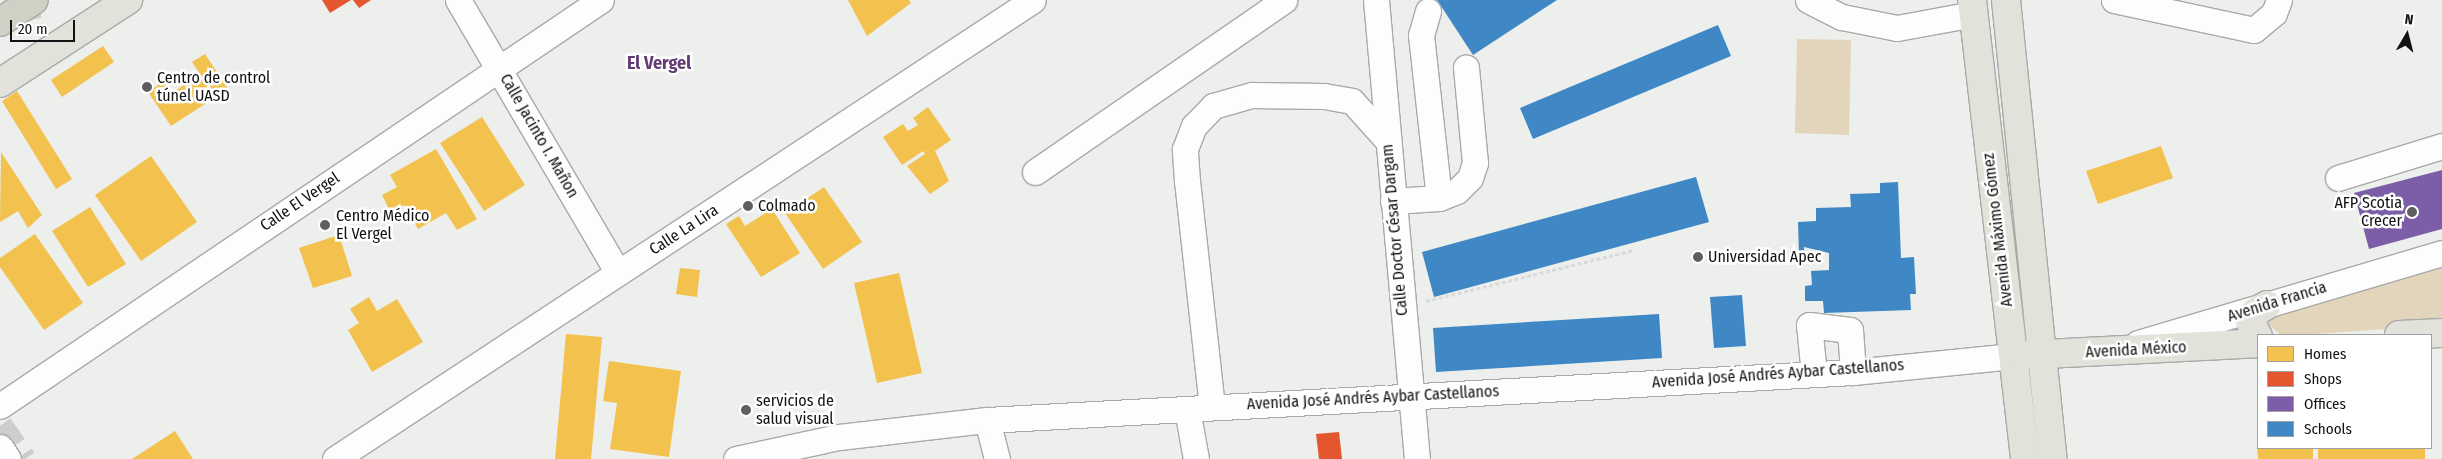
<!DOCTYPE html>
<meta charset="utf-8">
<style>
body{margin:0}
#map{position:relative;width:2442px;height:459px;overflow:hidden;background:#ecefec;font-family:"Fira Sans Condensed",sans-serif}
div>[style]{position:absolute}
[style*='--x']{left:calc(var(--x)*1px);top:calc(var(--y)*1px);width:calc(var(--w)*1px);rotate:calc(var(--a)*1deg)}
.green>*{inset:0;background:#e3d4bc}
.homes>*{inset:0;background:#f2c14e}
.shops>*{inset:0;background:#e4572e}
.offices>*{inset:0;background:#7b5ea7}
.schools>*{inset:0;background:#3f88c5}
.minor-tunnel>*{height:25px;margin-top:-12.5px;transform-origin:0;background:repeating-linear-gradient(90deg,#cbcecb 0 25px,transparent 0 37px)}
.highway-tunnel>*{height:28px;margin-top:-14px;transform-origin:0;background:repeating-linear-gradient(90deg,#cbcecb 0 28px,transparent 0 42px)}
.path>*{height:3px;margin-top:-1.5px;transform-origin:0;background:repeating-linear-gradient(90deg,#d9dad9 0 4px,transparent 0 6.5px)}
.roads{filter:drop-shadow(1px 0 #a8aaa8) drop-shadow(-1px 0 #a8aaa8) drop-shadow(0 1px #a8aaa8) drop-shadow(0 -1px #a8aaa8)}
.minor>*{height:25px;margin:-12.5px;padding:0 12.5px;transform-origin:12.5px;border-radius:12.5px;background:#fcfdfc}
.major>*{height:28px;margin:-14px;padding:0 14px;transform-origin:14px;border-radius:14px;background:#e2e2db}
.highway>*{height:28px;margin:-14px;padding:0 14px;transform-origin:14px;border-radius:14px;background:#d0d0c5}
.dots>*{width:14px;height:14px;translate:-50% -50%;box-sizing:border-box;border:2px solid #fff;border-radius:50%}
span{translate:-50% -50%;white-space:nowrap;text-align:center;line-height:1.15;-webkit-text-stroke:5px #fff;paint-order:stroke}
.poi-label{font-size:16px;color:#111211}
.left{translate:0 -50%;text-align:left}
.right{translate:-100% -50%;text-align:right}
.street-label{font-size:16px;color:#111211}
.neighbourhood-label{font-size:18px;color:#623c74;font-weight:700}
.legend{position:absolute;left:2257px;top:334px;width:175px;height:115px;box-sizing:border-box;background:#fff;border:1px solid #a0a0a0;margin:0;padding:6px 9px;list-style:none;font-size:15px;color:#111211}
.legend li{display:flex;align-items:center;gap:10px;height:25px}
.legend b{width:25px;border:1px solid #a0a0a0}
.north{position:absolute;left:2382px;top:10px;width:50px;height:50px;-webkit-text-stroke:4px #fff;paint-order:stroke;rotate:8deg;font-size:14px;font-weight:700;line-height:20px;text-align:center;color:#111211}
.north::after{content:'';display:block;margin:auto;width:18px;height:22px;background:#111211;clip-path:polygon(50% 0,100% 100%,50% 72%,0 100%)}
.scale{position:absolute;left:10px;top:20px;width:65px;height:22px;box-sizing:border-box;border:2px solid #111211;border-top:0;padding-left:6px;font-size:15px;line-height:18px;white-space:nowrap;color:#111211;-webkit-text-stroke:4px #fff;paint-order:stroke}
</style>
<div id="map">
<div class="green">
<div style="clip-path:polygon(1797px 39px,1851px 40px,1849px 135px,1795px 133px)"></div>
<div style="clip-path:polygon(2442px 261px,2442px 325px,2303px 335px,2281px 335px,2269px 325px,2269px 317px)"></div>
</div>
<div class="homes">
<div style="clip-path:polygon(848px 0,909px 0,911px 3px,867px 36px)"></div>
<div style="clip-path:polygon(103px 46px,114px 62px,62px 97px,51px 80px)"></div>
<div style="clip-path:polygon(205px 54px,228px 89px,171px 126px,148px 92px,164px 81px,172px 93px,200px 74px,192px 62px)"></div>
<div style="clip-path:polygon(17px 91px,72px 179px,56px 189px,2px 101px)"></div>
<div style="clip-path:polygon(928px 107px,951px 140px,935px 151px,949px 181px,930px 194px,907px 166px,925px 154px,923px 151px,902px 165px,883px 137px,903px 124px,908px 131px,918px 125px,913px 118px)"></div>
<div style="clip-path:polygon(482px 117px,525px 185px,484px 211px,440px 143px)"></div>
<div style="clip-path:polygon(2161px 146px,2173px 178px,2098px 204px,2086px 171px)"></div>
<div style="clip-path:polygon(436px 149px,477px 219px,457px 230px,446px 213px,418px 229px,404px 205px,391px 213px,382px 195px,397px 187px,390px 175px)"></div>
<div style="clip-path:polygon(1px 152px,42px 215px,28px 228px,18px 211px,0 222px)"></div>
<div style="clip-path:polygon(151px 156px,197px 222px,141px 261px,95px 195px)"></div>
<div style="clip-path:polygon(824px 187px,862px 242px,823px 269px,785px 213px)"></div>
<div style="clip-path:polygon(90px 207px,126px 264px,88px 287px,52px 231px)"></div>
<div style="clip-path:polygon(772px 209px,800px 253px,761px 277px,726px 224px,739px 216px,745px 226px)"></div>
<div style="clip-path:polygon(35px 234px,83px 303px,44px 330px,0 267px,0 258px)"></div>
<div style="clip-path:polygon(339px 235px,352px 276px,313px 288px,299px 248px)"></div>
<div style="clip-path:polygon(680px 268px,700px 270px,697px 297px,676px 294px)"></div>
<div style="clip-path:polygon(899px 273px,922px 373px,877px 383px,854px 283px)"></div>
<div style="clip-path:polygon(369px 297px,377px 311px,397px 299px,423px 342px,372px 372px,348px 330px,359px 323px,350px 309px)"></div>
<div style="clip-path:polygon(566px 334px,602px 337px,591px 459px,555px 459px)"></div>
<div style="clip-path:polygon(609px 361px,681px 371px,669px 457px,610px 449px,617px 403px,603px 401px)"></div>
<div style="clip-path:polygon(175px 431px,193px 459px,132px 459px)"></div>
<div style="clip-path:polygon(2257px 448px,2313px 448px,2313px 459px,2258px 459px)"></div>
<div style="clip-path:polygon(2318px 448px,2425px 448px,2425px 459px,2318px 459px)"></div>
</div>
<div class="shops">
<div style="clip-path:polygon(322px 0,351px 0,330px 13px)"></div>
<div style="clip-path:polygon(353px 0,371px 0,359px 8px)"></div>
<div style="clip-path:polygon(1339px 432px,1342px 459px,1319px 459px,1316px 434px)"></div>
</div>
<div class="offices">
<div style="clip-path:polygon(2442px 170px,2442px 229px,2369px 249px,2354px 193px)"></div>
</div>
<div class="schools">
<div style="clip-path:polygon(1437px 0,1557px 0,1473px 55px)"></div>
<div style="clip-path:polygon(1718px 25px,1731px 56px,1533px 139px,1520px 108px)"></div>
<div style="clip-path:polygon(1696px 177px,1709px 222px,1434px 297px,1422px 252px)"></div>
<div style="clip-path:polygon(1898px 182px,1901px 258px,1914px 257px,1916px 294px,1910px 294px,1911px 310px,1824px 313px,1823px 301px,1805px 301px,1805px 286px,1812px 285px,1811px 271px,1829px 270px,1829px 253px,1804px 247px,1804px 256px,1799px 256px,1798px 222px,1816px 221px,1816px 208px,1851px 207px,1850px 194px,1880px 193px,1880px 183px)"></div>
<div style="clip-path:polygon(1742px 295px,1746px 346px,1714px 348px,1710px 297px)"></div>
<div style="clip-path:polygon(1659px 314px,1662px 358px,1436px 372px,1433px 328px)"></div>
</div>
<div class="minor-tunnel">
<div style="--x:0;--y:425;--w:42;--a:54.8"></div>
</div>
<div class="highway-tunnel">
<div style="--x:11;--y:11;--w:42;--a:-15"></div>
</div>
<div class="path">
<div style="--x:1426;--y:301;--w:214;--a:-13.8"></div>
</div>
<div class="roads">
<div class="minor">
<div style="--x:458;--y:0;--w:316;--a:59.6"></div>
<div style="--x:1376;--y:0;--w:461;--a:84.9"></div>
<div style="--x:1808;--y:0;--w:38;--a:27"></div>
<div style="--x:1842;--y:17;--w:56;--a:11.3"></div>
<div style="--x:1897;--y:28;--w:77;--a:-10.4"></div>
<div style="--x:2114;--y:0;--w:143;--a:12.1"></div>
<div style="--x:2254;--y:30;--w:26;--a:-40"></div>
<div style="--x:2274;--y:13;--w:14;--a:-69"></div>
<div style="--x:1428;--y:11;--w:25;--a:106"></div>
<div style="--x:1421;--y:35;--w:164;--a:83.7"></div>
<div style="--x:1035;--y:172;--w:303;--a:-34.6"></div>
<div style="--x:2338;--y:178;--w:109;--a:-17.1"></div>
<div style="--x:1393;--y:201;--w:46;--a:-3.7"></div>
<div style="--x:1439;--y:198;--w:19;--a:-21"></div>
<div style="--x:1457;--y:191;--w:18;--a:-45"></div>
<div style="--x:1470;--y:178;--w:16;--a:-72"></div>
<div style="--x:1475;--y:163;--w:96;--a:-95.4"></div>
<div style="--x:2138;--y:343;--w:317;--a:-16.5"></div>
<div style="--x:1814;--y:374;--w:49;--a:-95.8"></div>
<div style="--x:1809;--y:325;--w:41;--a:7"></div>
<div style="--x:1850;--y:330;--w:42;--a:85.9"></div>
<div style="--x:0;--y:406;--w:725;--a:-34.04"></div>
<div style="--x:1212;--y:407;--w:227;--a:-96.3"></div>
<div style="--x:1187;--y:181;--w:32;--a:-94"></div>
<div style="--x:1185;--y:149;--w:25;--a:-69"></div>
<div style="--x:1194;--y:126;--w:28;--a:-46"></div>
<div style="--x:1213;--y:106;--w:41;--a:-15.8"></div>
<div style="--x:1252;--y:95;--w:72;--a:0.8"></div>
<div style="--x:1324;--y:96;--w:28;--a:10"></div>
<div style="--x:1352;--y:101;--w:54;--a:48"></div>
<div style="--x:1187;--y:409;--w:51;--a:79.8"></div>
<div style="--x:987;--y:420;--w:40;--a:75.6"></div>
<div style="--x:0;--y:447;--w:14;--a:56"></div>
<div style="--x:335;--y:459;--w:835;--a:-33.33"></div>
<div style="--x:736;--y:459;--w:105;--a:-12.1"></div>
<div style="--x:839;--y:437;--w:149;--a:-6.6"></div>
<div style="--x:987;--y:420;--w:867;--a:-3.17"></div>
<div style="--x:1853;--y:372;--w:161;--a:-5.7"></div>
</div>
<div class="major">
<div style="--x:1972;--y:0;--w:462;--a:83.4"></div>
<div style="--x:2006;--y:0;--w:461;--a:84.2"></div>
<div style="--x:0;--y:83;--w:153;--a:-33"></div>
<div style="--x:2399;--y:335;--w:43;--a:-2.7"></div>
<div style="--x:2258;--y:336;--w:17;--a:-118"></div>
<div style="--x:2250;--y:321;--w:9;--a:-63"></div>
<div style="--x:2254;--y:313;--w:15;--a:-32"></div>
<div style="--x:2025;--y:355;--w:233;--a:-2.9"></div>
</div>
<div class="highway">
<div style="--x:0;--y:22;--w:40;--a:-32.9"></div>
</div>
</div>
<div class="dots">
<div style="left:147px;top:87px;background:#5e5f5e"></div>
<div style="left:748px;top:206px;background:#5e5f5e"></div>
<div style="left:2412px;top:212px;background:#5e5f5e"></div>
<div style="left:325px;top:225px;background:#5e5f5e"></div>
<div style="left:1698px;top:257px;background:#5e5f5e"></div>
<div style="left:746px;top:410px;background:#5e5f5e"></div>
</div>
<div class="poi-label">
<span class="left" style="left:157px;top:87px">Centro de control<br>túnel UASD</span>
<span class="right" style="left:2402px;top:212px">AFP Scotia<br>Crecer</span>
<span class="left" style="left:758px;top:206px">Colmado</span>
<span class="left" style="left:336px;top:225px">Centro Médico<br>El Vergel</span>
<span class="left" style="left:1708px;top:257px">Universidad Apec</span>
<span class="left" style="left:756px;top:410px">servicios de<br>salud visual</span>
</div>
<div class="street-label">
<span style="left:539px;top:136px;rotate:60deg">Calle Jacinto I. Mañon</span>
<span style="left:300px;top:202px;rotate:-34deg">Calle El Vergel</span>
<span style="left:684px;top:230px;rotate:-33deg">Calle La Lira</span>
<span style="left:1395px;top:230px;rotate:-95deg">Calle Doctor César Dargam</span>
<span style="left:1998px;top:230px;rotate:-97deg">Avenida Máximo Gómez</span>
<span style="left:2277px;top:302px;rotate:-17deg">Avenida Francia</span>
<span style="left:2136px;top:350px;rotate:-3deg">Avenida México</span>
<span style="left:1778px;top:374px;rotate:-4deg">Avenida José Andrés Aybar Castellanos</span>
<span style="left:1373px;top:398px;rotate:-3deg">Avenida José Andrés Aybar Castellanos</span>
</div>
<div class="neighbourhood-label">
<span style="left:659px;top:63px">El Vergel</span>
</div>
<ul class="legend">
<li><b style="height:14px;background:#f2c14e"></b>Homes</li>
<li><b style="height:14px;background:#e4572e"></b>Shops</li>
<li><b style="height:14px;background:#7b5ea7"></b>Offices</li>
<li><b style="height:14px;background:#3f88c5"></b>Schools</li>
</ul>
<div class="north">N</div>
<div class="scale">20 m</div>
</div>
